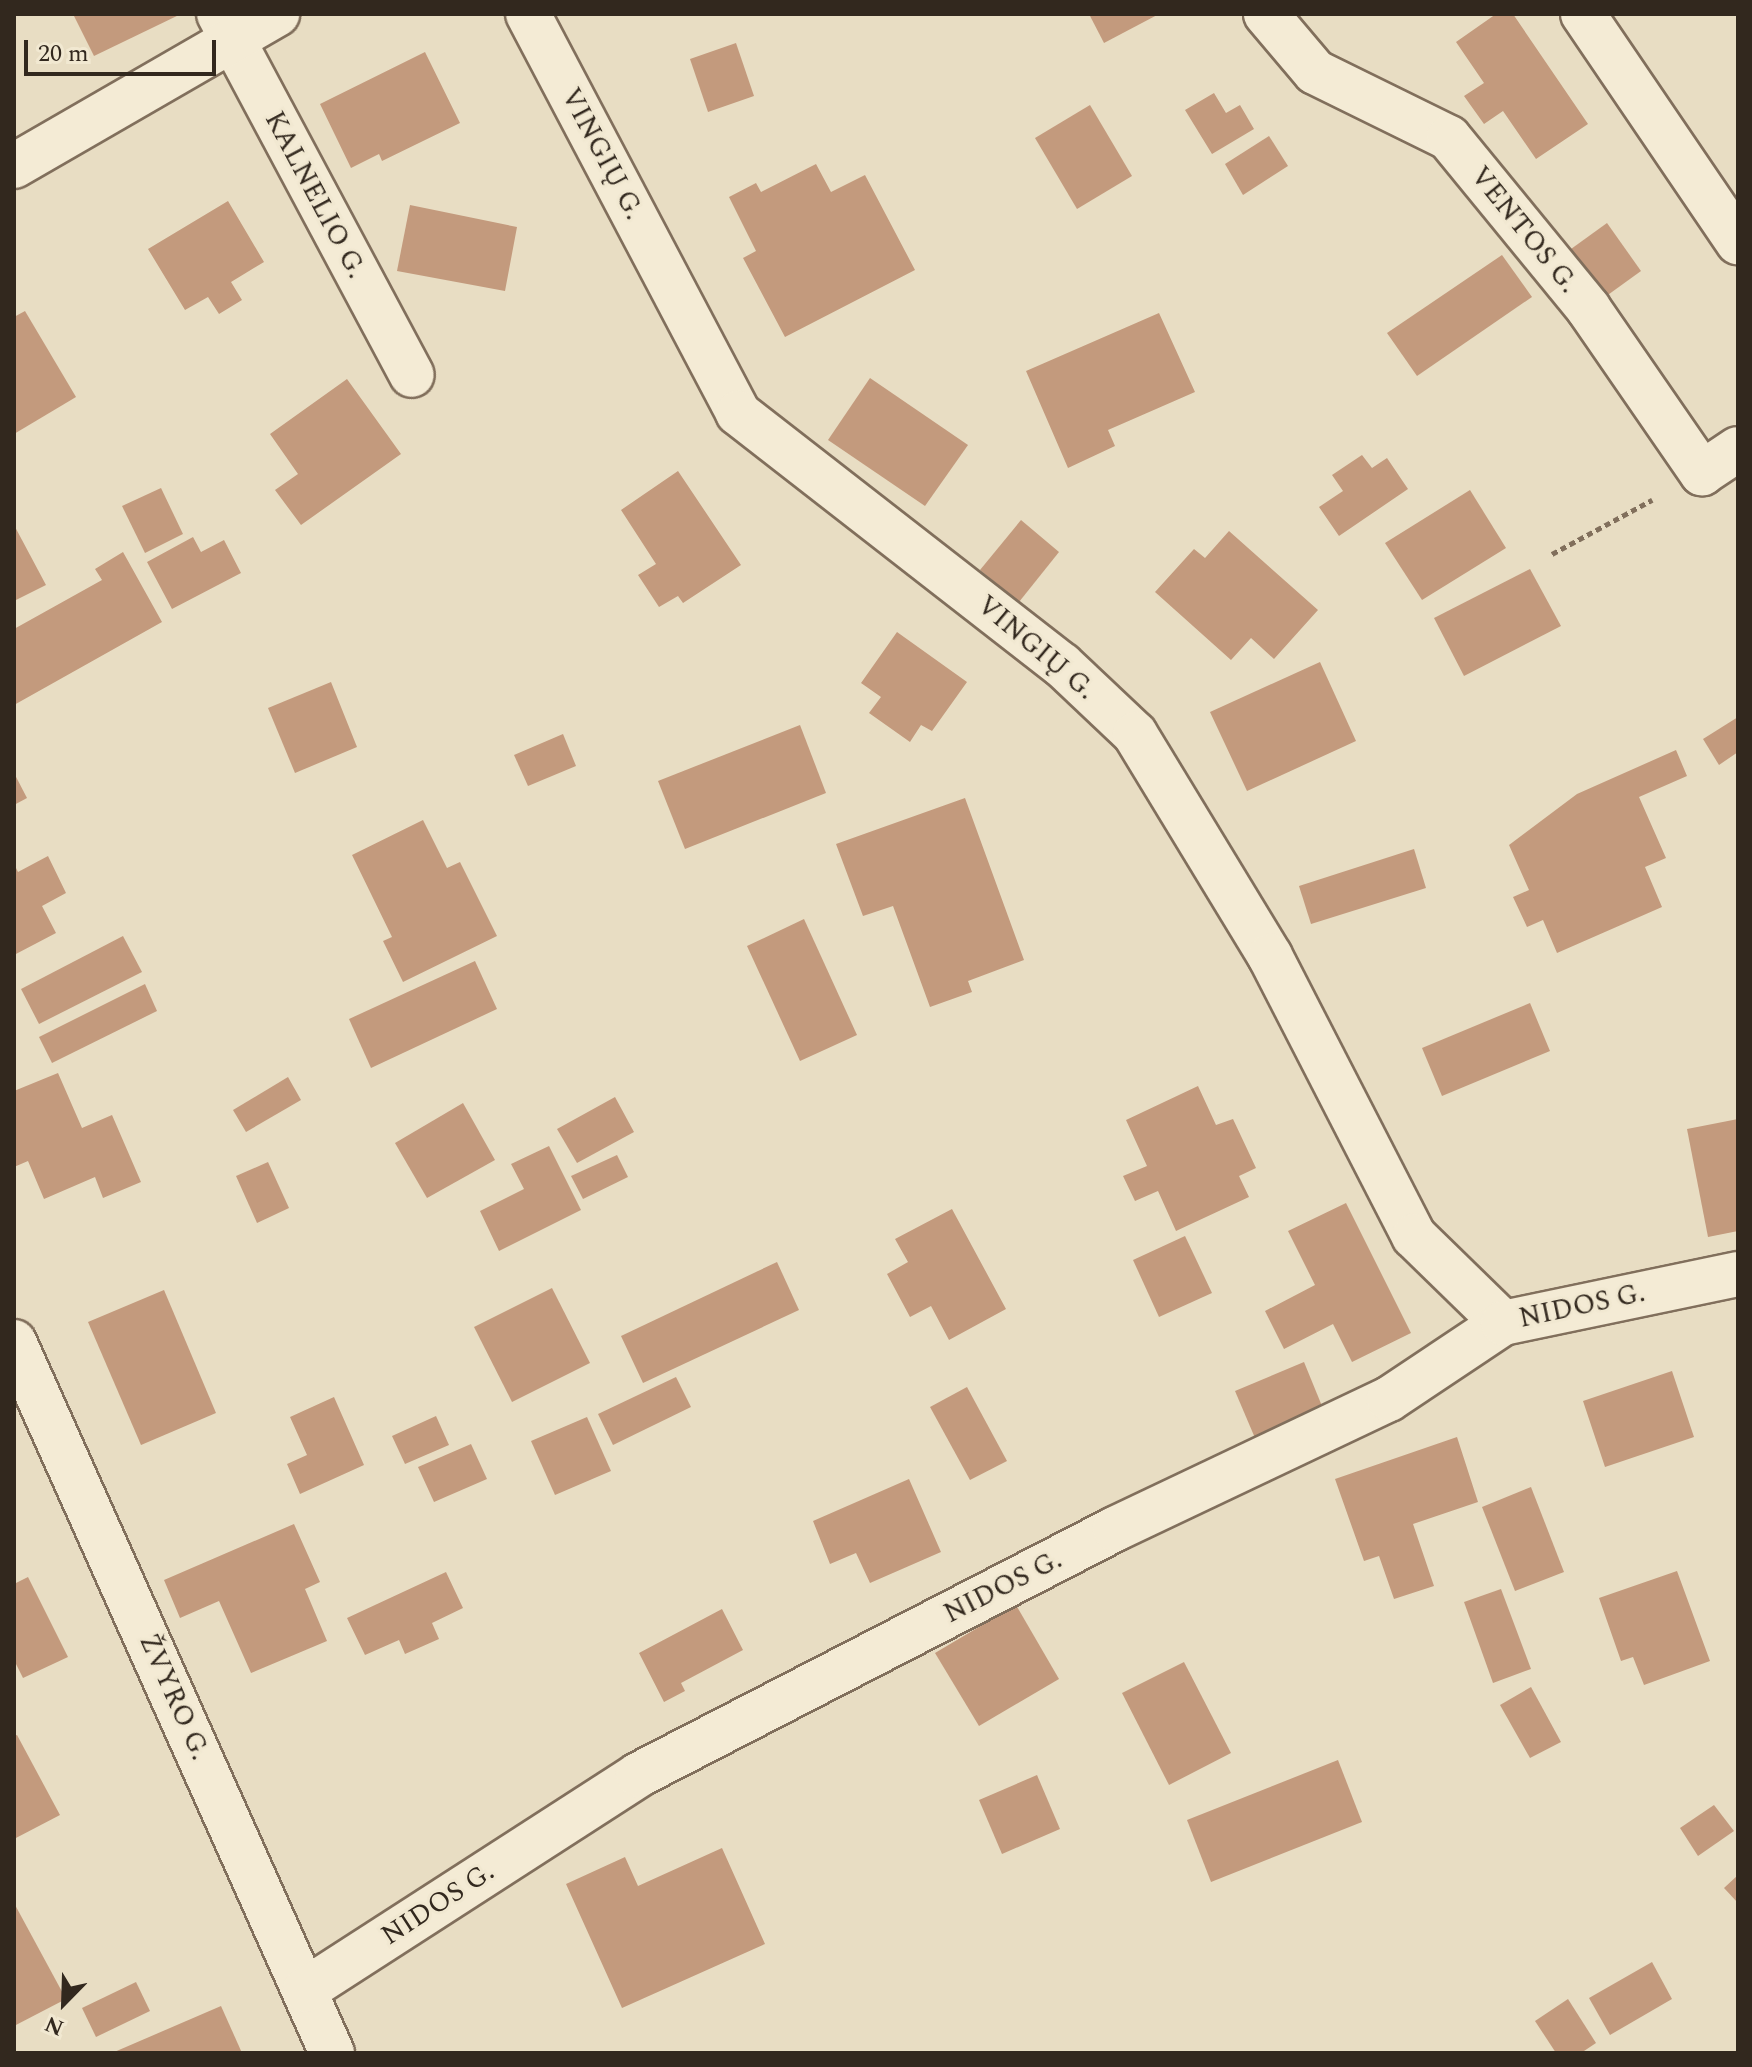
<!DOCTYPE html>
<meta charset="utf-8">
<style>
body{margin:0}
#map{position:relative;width:1752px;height:2067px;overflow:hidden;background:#e8ddc3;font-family:Spectral,serif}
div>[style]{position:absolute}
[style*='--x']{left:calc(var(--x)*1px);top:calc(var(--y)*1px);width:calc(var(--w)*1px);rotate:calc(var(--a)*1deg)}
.building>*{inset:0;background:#c39a7d}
.path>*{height:5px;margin-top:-2.5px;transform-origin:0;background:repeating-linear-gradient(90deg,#816f5c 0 6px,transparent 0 10px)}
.roads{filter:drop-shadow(2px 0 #816f5c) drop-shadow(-2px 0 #816f5c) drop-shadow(0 2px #816f5c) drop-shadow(0 -2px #816f5c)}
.minor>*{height:44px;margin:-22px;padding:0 22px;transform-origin:22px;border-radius:22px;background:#f4ebd5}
span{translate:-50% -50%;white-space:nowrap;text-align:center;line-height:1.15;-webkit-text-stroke:6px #f1e8d1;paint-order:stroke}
.street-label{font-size:28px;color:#32281e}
.frame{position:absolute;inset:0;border:16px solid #32281e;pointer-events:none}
.north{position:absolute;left:24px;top:1963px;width:80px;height:80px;-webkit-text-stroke:6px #f1e8d1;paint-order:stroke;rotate:203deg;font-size:22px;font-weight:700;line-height:32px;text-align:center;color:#32281e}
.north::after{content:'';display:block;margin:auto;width:28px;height:36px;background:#32281e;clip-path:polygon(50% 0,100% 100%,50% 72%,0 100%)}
.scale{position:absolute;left:24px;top:40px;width:192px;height:36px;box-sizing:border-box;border:4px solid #32281e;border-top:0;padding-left:10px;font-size:24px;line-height:28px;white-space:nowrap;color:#32281e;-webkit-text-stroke:6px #f1e8d1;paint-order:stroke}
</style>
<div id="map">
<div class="building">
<div style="clip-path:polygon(73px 14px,181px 14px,94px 56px)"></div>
<div style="clip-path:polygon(1089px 14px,1159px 14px,1104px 43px)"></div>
<div style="clip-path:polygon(1496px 14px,1513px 14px,1588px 124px,1536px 159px,1503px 111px,1484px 124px,1464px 96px,1484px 83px,1456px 42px)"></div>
<div style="clip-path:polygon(736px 43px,754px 96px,708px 112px,690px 59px)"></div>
<div style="clip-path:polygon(425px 52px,460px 123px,382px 161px,379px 154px,351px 168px,320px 104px)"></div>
<div style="clip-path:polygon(1214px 93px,1226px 113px,1240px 105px,1254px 129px,1212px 154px,1185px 110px)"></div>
<div style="clip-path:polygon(1090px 105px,1132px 176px,1077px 209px,1035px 138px)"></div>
<div style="clip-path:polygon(1269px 136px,1288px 166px,1243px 195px,1225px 164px)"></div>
<div style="clip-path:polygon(816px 164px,831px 192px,865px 175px,915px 270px,785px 337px,743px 258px,756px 251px,729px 197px,756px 183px,761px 192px)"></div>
<div style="clip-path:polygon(228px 201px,264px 262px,231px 282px,242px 300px,219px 314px,208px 297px,185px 310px,148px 249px)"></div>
<div style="clip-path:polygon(410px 205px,517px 227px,505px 291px,397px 271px)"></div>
<div style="clip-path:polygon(1607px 223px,1641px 271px,1605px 297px,1571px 249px)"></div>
<div style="clip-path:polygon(1502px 255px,1532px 297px,1417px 376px,1387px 333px)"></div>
<div style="clip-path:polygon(25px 311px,76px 397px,14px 434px,14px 317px)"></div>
<div style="clip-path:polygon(1159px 313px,1195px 392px,1108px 430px,1115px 446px,1068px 468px,1026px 371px)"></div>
<div style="clip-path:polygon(870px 378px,968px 445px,925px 506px,828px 440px)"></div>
<div style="clip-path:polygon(347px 379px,401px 454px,301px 525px,275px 490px,298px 474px,270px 434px)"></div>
<div style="clip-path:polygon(1362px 455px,1372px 468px,1387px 458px,1408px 489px,1339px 536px,1319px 507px,1343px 491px,1332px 475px)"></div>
<div style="clip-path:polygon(678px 471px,741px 565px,683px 603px,678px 596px,659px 607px,638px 575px,656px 564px,621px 510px)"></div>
<div style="clip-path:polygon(161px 488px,183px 534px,145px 553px,122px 506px)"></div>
<div style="clip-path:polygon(1470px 490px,1506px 548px,1422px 600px,1385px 543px)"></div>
<div style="clip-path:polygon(1021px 520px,1059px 552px,1019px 602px,980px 570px)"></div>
<div style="clip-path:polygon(14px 525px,46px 585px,14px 601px)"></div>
<div style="clip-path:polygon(1229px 531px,1318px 610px,1274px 659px,1251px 638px,1231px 660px,1155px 592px,1194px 549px,1205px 558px)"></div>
<div style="clip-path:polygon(193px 537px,201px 552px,224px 540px,241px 573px,172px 609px,147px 562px)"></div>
<div style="clip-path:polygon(123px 552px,162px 622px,14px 705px,14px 629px,102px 580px,95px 569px)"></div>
<div style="clip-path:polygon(1530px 569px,1561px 626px,1464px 676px,1434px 618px)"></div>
<div style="clip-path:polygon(897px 632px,967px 682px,932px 731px,921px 725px,910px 742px,869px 713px,881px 697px,861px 683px)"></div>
<div style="clip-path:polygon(1320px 662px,1356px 741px,1247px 791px,1210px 712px)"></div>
<div style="clip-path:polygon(331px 682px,357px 747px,295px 773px,268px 708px)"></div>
<div style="clip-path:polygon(1738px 717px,1738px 752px,1719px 765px,1703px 739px)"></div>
<div style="clip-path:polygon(800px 725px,826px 793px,685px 849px,658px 781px)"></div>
<div style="clip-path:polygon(563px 734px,576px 766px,528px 786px,514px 755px)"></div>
<div style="clip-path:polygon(1676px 750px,1687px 776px,1639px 797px,1666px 858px,1645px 867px,1662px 907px,1557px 953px,1543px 920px,1527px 927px,1513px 897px,1529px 890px,1509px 845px,1577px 794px)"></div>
<div style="clip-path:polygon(14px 773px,27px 798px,14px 805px)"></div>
<div style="clip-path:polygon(965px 798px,1024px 960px,968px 981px,972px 992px,930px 1007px,893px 906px,863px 916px,836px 844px)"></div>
<div style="clip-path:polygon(423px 820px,447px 868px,460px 862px,497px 936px,403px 982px,383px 941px,392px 937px,352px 855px)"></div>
<div style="clip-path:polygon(1414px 849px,1426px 888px,1311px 924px,1299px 886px)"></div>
<div style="clip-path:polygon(48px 856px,66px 893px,42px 906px,56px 933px,14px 955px,14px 864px,18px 872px)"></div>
<div style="clip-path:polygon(804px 919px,857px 1035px,800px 1061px,747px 946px)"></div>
<div style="clip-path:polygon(123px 936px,142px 972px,39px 1024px,21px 989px)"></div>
<div style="clip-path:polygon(475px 961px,497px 1009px,371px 1068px,349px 1019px)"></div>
<div style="clip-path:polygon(145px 984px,157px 1011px,52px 1063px,39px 1037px)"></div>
<div style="clip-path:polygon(1530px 1003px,1550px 1051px,1442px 1096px,1422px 1048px)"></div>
<div style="clip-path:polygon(58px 1073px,82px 1128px,112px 1115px,141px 1182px,103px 1198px,95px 1177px,44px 1199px,28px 1161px,14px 1167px,14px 1091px)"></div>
<div style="clip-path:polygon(288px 1077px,301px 1100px,246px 1132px,233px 1110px)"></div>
<div style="clip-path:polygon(1198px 1086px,1216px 1125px,1233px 1119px,1256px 1168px,1239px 1176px,1249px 1197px,1176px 1231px,1158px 1191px,1135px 1201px,1123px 1176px,1147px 1166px,1126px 1120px)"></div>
<div style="clip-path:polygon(615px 1097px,634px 1132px,577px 1163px,557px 1129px)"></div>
<div style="clip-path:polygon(463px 1103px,495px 1160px,427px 1198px,395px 1143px)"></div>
<div style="clip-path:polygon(1738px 1119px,1738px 1231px,1708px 1237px,1687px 1129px)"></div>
<div style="clip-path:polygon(549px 1146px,581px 1210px,499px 1251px,480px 1211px,524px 1189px,511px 1164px)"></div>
<div style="clip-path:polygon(617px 1155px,628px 1177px,583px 1199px,571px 1176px)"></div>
<div style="clip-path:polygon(268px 1162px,289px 1208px,257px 1223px,236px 1176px)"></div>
<div style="clip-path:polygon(1346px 1203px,1411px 1333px,1352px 1362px,1333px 1324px,1284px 1349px,1265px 1311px,1315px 1285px,1288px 1231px)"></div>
<div style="clip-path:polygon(952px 1209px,1006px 1309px,949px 1340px,931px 1306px,910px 1317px,887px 1274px,908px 1262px,895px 1239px)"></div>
<div style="clip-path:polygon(1185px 1236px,1212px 1293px,1159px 1317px,1133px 1260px)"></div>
<div style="clip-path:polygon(777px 1262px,799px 1310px,643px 1383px,621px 1336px)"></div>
<div style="clip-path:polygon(552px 1288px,590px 1363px,512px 1402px,474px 1327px)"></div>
<div style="clip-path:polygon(164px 1290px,216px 1413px,141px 1445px,88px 1322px)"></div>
<div style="clip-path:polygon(1304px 1362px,1324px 1411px,1255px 1438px,1235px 1391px)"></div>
<div style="clip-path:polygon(1672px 1371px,1694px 1437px,1605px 1467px,1583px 1401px)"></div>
<div style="clip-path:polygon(676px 1377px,691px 1407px,613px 1445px,598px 1414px)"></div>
<div style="clip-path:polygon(967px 1387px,1007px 1461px,970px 1480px,930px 1407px)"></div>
<div style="clip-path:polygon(334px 1397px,364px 1465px,300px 1494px,287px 1464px,307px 1455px,290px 1417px)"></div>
<div style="clip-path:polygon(436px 1416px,449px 1445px,405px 1464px,392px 1436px)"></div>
<div style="clip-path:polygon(587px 1417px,611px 1471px,555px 1495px,531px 1441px)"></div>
<div style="clip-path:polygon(1457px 1437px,1478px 1502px,1413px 1524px,1434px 1586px,1394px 1599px,1379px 1556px,1364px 1561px,1335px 1479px)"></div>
<div style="clip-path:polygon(471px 1444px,487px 1479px,434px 1502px,418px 1467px)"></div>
<div style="clip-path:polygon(909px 1479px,941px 1552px,870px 1583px,856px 1553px,830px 1564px,813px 1521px)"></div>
<div style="clip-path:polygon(1531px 1487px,1564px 1572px,1515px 1591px,1482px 1507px)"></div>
<div style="clip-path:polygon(294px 1524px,320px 1582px,305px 1589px,327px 1641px,251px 1673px,219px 1601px,180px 1618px,164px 1580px)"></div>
<div style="clip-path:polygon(1677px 1571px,1710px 1661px,1644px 1685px,1633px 1657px,1621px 1661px,1599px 1598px)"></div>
<div style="clip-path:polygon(446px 1572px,463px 1608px,432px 1623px,439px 1639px,405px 1654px,399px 1640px,365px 1655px,347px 1618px)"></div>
<div style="clip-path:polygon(28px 1577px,68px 1657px,23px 1678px,14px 1660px,14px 1584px)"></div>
<div style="clip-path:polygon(1501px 1589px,1531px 1669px,1493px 1683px,1464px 1602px)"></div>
<div style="clip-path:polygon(1016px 1605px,1059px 1679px,979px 1726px,935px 1653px)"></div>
<div style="clip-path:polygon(722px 1609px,743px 1650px,681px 1683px,685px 1691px,664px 1702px,639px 1653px)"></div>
<div style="clip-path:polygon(1184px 1662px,1231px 1753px,1169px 1785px,1122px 1693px)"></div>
<div style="clip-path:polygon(1531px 1687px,1561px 1742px,1530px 1758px,1500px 1705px)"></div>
<div style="clip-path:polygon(17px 1735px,60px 1815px,14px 1839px,14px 1736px)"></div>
<div style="clip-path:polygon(1338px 1760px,1362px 1822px,1211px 1882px,1187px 1820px)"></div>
<div style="clip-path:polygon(1037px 1775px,1060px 1829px,1002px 1854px,979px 1800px)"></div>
<div style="clip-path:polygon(1714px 1805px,1734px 1831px,1698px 1856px,1680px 1828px)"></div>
<div style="clip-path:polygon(722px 1848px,765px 1944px,622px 2008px,566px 1884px,625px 1857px,638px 1886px)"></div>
<div style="clip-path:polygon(1738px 1875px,1738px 1903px,1724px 1888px)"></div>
<div style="clip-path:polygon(14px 1903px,66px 1999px,14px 2026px)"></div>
<div style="clip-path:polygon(1652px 1962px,1672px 1999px,1610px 2035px,1589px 1998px)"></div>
<div style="clip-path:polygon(136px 1982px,150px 2011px,96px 2037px,82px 2008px)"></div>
<div style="clip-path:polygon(1568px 1999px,1596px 2043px,1581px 2053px,1556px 2053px,1535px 2021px)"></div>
<div style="clip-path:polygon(221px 2006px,242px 2053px,112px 2053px)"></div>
</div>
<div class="path">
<div style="--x:1552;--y:554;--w:114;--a:-28.4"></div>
</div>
<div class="roads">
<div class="minor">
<div style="--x:219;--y:14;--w:409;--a:61.9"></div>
<div style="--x:528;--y:14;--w:451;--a:62.2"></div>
<div style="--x:738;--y:413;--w:410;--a:37.9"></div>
<div style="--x:1062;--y:665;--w:100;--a:43.4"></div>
<div style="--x:1135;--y:734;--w:260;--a:58.7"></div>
<div style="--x:1270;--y:956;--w:315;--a:62.8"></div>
<div style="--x:1414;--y:1236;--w:124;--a:44.3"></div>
<div style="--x:1266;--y:14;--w:76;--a:49.8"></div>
<div style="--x:1315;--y:72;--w:149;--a:26.2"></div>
<div style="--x:1449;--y:138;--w:220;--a:50.7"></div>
<div style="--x:1588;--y:308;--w:201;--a:55.4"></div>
<div style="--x:1702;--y:473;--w:43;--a:-33.7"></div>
<div style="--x:1583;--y:14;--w:276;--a:55.8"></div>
<div style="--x:14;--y:166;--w:304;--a:-30"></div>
<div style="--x:14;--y:1342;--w:779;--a:65.9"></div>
<div style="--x:305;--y:1990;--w:396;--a:-32.8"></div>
<div style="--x:638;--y:1775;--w:537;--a:-27.28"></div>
<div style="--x:1115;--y:1529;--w:303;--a:-25.4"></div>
<div style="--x:1389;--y:1399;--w:137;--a:-33.7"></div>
<div style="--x:1503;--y:1323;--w:240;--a:-11.8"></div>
</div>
</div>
<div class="street-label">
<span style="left:602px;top:154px;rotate:62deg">VINGIŲ G.</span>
<span style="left:315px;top:195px;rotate:62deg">KALNELIO G.</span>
<span style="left:1524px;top:230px;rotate:51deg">VENTOS G.</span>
<span style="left:1036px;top:648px;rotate:40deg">VINGIŲ G.</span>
<span style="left:1582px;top:1306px;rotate:-12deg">NIDOS G.</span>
<span style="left:1003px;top:1587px;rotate:-27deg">NIDOS G.</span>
<span style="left:174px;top:1697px;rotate:66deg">ŽVYRO G.</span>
<span style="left:438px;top:1904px;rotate:-33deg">NIDOS G.</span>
</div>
<div class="frame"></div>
<div class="north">N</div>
<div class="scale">20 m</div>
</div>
